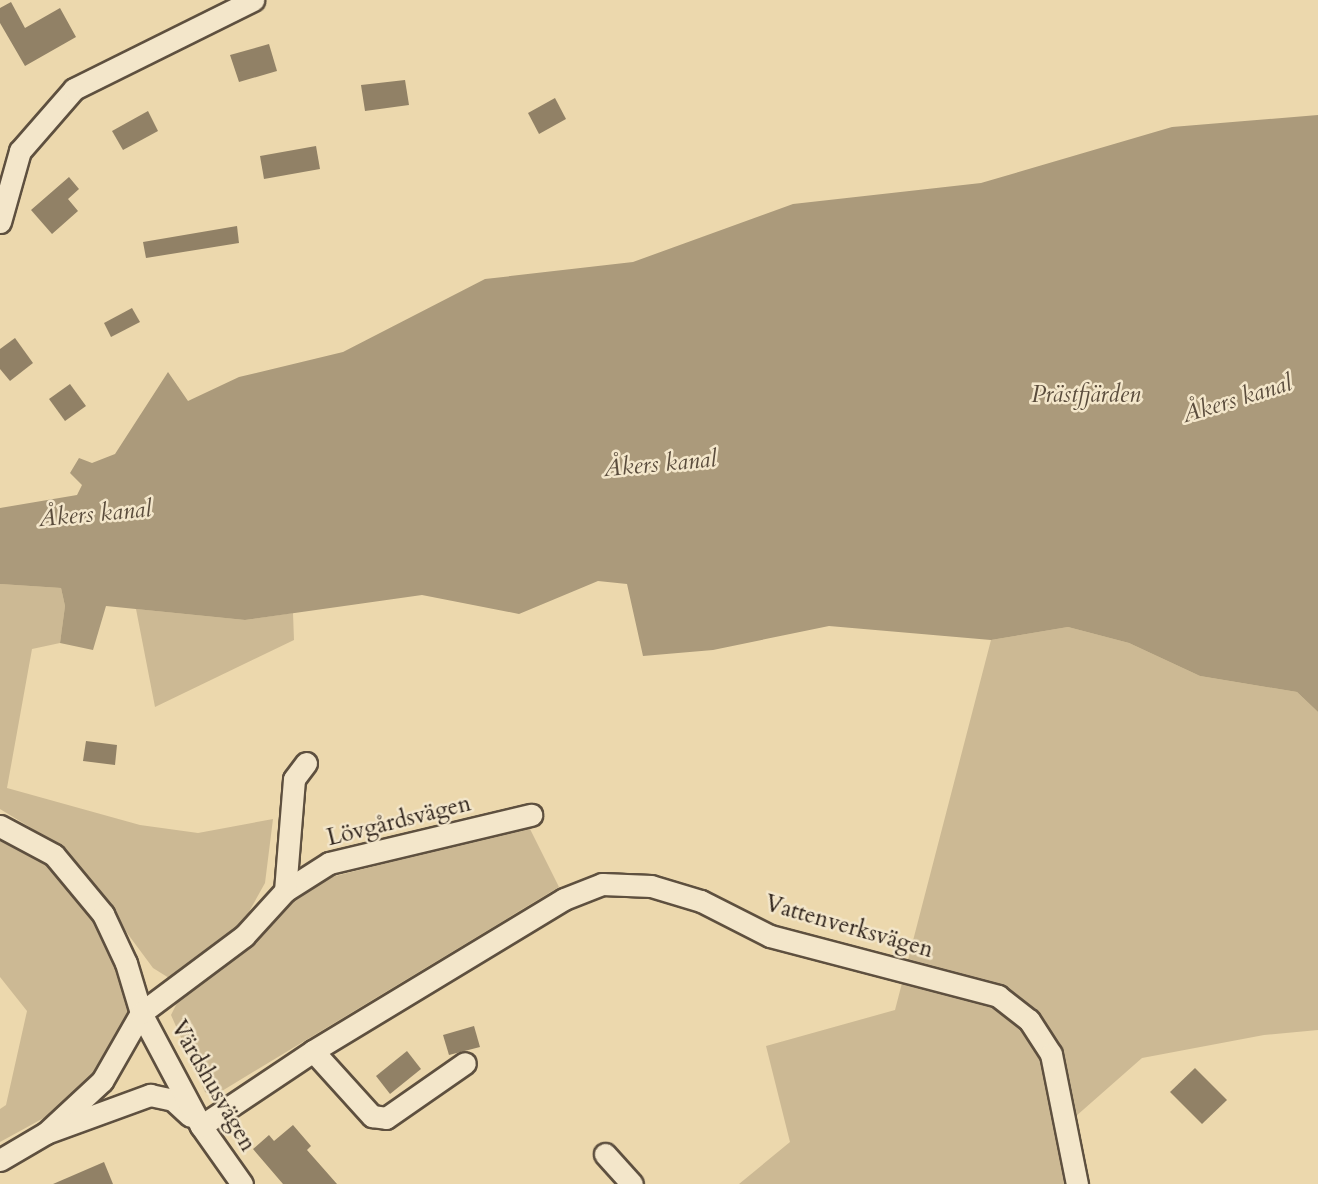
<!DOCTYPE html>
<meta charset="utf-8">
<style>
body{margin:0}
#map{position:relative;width:1318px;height:1184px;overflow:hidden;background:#ecd8ad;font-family:Cardo,serif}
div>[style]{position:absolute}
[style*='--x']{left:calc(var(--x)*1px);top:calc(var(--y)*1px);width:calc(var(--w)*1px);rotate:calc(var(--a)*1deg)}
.green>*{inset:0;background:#ccb994}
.water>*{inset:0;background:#ab9a7b}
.building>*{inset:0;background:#918166}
.roads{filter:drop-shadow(2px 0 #5e503f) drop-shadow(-2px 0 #5e503f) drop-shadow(0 2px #5e503f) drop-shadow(0 -2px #5e503f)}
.street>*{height:21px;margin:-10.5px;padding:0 10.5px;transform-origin:10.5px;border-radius:10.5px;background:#f3e6ca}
span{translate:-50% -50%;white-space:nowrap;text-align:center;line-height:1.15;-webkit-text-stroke:5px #f3e6ca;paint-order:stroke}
.street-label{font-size:23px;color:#2e221a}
.water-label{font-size:24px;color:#5a4c3c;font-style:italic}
</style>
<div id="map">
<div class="green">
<div style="clip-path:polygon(0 584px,61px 588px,65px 606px,60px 643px,32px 649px,7px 788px,140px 825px,198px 833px,273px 819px,265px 883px,240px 928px,169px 978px,153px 968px,64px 848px,0 809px)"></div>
<div style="clip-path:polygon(136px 609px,245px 620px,293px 613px,294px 640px,155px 707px)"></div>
<div style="clip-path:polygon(1068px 627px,1129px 643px,1200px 676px,1297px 692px,1318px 712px,1318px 1030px,1264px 1035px,1142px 1058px,1067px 1124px,1071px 1184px,739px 1184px,790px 1142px,766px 1046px,895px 1010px,991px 640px)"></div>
<div style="clip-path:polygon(529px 827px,559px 887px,212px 1097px,205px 1092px,171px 1015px,182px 993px,252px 941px,312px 882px)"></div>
<div style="clip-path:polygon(0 838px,50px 868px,100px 928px,141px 992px,102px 1086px,0 1142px,0 1109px,6px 1105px,27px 1011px,0 977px)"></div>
</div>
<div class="water">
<div style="clip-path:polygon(1318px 115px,1318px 712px,1297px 692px,1200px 676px,1129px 643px,1068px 627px,991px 640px,829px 626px,713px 650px,643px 656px,627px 584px,598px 581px,519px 614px,422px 595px,245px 620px,106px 606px,93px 650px,60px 643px,65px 606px,61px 588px,0 584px,0 508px,77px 495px,82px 485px,70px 473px,79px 458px,92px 463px,115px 454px,168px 372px,188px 401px,239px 377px,343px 352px,485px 279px,633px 262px,793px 204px,981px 183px,1172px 127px)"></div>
</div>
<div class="building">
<div style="clip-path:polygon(11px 2px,25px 28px,60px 8px,76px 37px,25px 66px,0 23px,0 8px)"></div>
<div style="clip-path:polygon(269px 44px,277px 71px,239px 82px,230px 55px)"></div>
<div style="clip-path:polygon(405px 80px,409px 105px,365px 111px,361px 85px)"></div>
<div style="clip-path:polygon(555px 98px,566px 119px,539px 134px,528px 113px)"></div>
<div style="clip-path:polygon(148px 111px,158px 131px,123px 150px,112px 131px)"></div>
<div style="clip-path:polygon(316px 146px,320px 169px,264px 179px,260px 156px)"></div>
<div style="clip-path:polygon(69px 177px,79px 189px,68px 199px,78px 211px,52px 234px,31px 210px)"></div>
<div style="clip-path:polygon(237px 226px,239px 243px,146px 258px,143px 242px)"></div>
<div style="clip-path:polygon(132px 308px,140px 322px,111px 337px,104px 323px)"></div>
<div style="clip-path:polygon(15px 338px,33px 363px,10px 381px,0 369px,0 349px)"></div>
<div style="clip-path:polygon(70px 384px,86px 406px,65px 421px,49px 399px)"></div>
<div style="clip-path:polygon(86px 741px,117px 745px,115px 765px,83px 761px)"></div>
<div style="clip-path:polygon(474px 1026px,480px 1047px,449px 1055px,443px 1035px)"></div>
<div style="clip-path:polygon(407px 1051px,421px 1069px,390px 1094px,376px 1076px)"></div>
<div style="clip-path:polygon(1195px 1068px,1227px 1100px,1202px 1124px,1170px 1092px)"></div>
<div style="clip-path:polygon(293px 1125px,311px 1146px,307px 1150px,337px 1184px,283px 1184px,253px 1149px,269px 1135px,274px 1141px)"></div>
<div style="clip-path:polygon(104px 1162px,113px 1184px,53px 1184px)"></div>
</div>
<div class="roads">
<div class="street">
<div style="--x:0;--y:222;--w:74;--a:-74.3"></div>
<div style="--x:20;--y:151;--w:82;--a:-48.9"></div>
<div style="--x:74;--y:89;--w:200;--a:-26.4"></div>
<div style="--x:0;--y:826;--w:61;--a:28.2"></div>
<div style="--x:54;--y:855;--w:77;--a:50.3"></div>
<div style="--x:103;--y:914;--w:54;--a:64.9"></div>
<div style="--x:126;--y:963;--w:52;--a:73.3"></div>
<div style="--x:141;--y:1013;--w:78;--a:119.8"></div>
<div style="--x:102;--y:1081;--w:76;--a:137.1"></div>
<div style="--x:285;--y:891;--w:52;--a:-32.5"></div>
<div style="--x:329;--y:863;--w:208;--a:-13.4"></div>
<div style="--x:313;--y:1051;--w:88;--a:47.8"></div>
<div style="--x:372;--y:1116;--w:14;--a:8"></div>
<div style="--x:386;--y:1118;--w:96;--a:-34.8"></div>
<div style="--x:201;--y:1126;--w:135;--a:-33.8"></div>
<div style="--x:313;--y:1051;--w:293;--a:-31.2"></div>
<div style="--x:564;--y:899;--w:41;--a:-21.5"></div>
<div style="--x:602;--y:884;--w:49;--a:2.3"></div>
<div style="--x:651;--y:886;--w:52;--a:16.7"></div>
<div style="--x:701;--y:901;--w:77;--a:26.9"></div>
<div style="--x:770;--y:936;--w:236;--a:14.7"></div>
<div style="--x:998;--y:996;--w:39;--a:38"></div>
<div style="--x:1029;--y:1020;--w:40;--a:57.1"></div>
<div style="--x:1051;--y:1054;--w:133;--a:78.7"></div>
<div style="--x:605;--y:1154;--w:40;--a:48"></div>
<div style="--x:0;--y:1160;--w:53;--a:-30.4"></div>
<div style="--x:46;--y:1133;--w:111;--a:-20.1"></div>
<div style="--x:150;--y:1095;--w:24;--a:12"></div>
<div style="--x:173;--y:1100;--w:23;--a:43"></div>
<div style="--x:242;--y:1184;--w:71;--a:-125.3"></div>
<div style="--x:201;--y:1126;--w:128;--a:-118"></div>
<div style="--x:141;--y:1013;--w:129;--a:-36.8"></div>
<div style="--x:244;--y:936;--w:61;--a:-47.7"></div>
<div style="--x:285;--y:891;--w:112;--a:-85.4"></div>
<div style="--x:294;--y:779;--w:20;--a:-53"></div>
</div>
</div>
<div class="street-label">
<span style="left:399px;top:821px;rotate:-14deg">Lövgårdsvägen</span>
<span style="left:849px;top:927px;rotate:16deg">Vattenverksvägen</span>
<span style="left:213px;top:1086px;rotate:60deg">Värdshusvägen</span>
</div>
<div class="water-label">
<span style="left:1086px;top:395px">Prästfjärden</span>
<span style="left:1237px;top:399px;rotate:-17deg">Åkers kanal</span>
<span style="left:660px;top:464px;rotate:-5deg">Åkers kanal</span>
<span style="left:95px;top:514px;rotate:-5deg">Åkers kanal</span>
</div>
</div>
